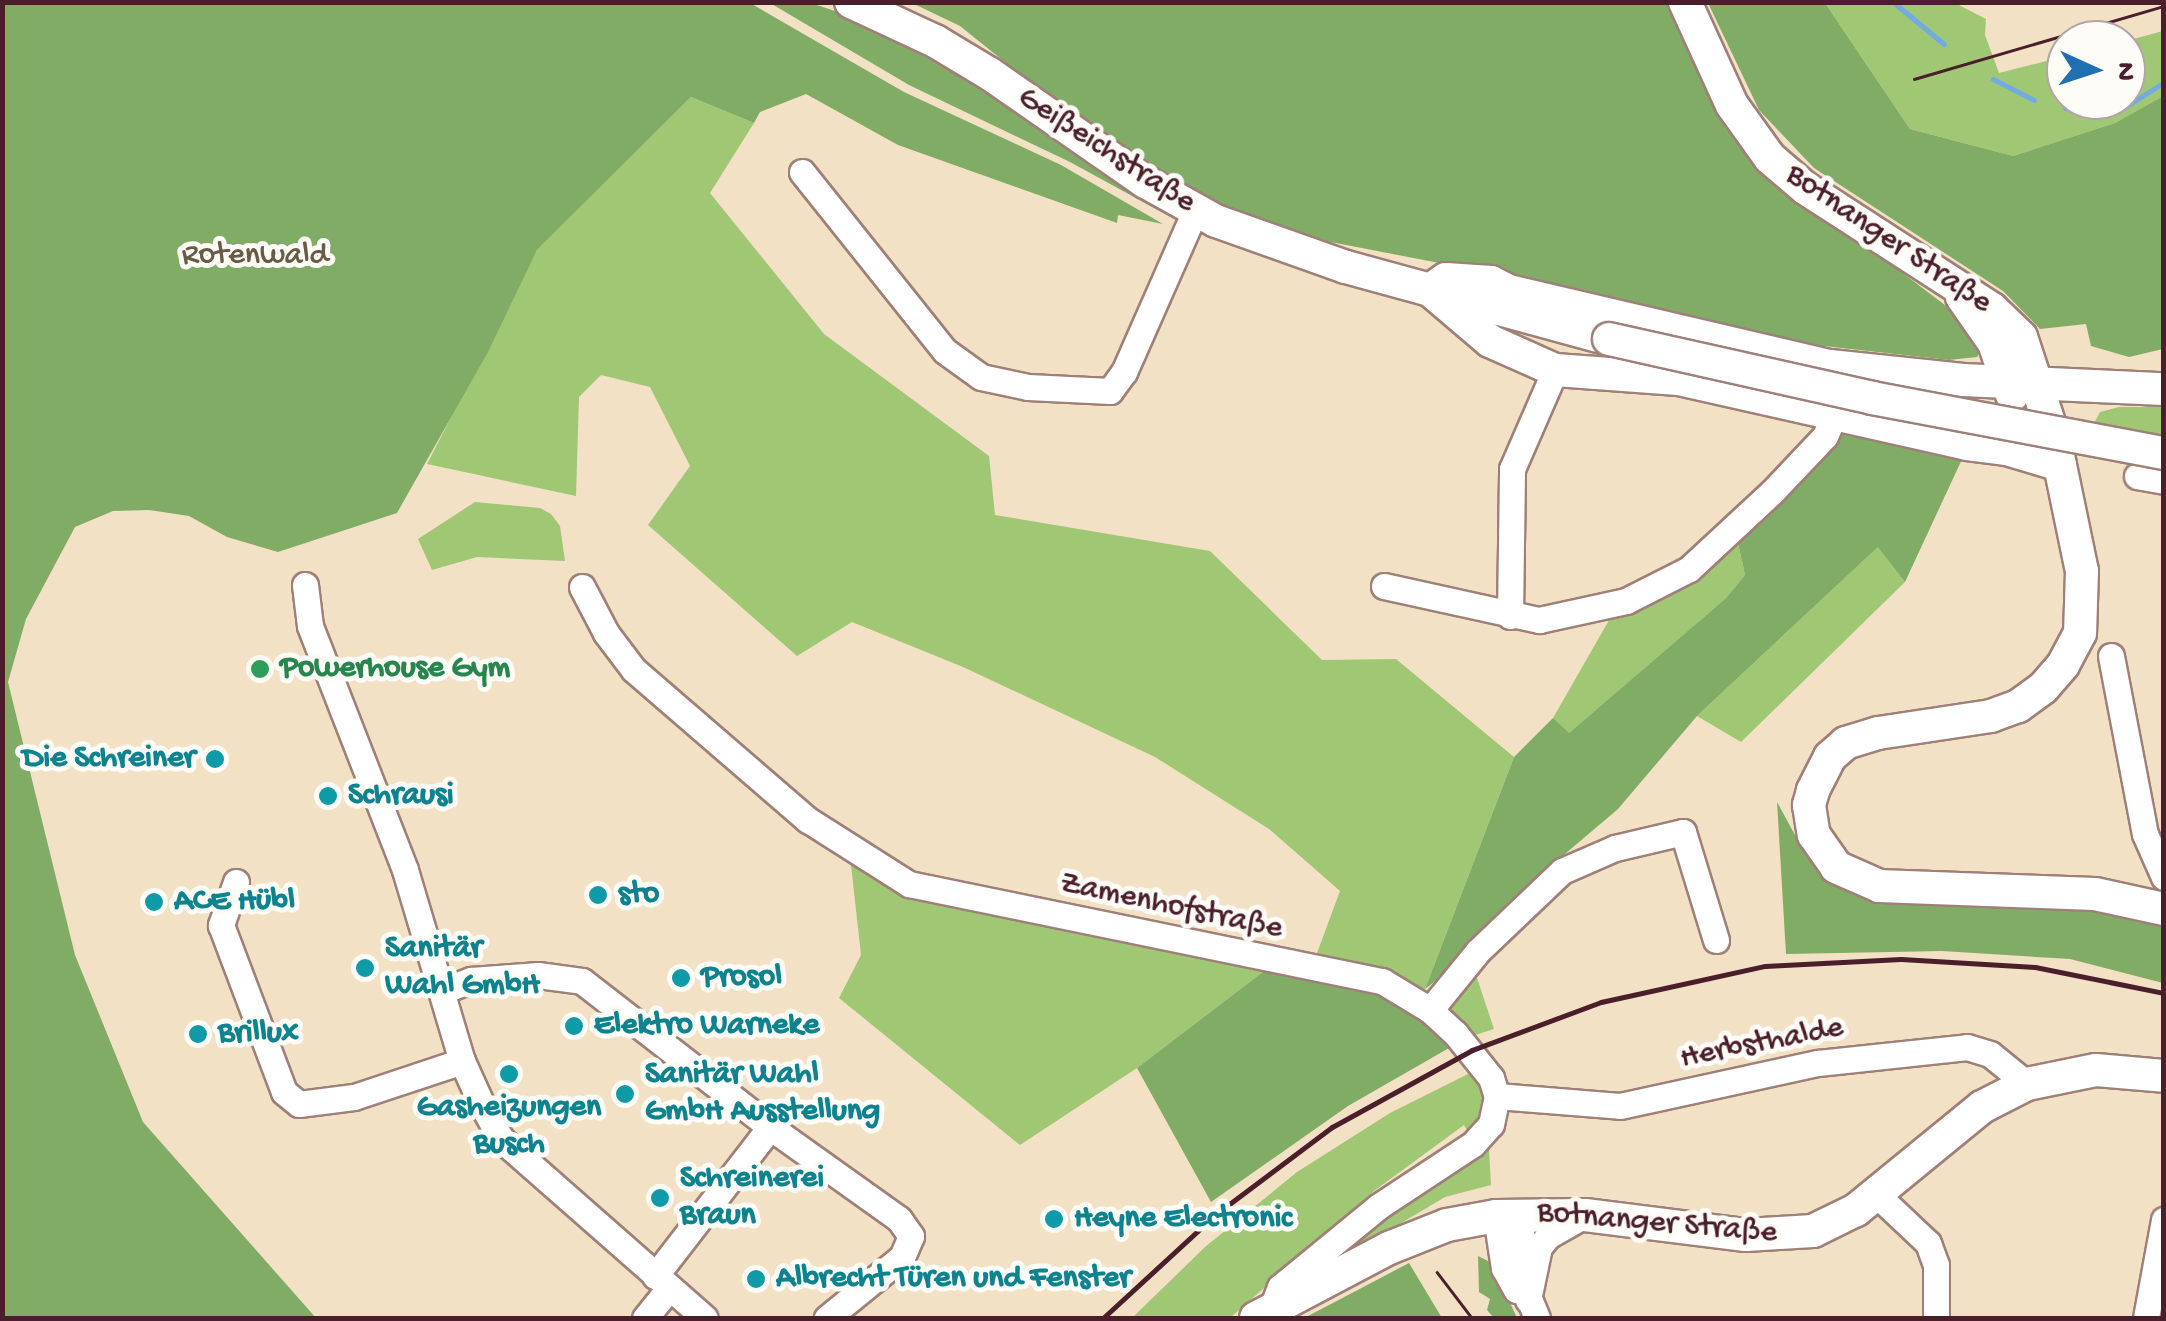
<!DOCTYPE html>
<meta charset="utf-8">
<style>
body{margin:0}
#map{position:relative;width:2166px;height:1321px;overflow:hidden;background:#f2e1c4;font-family:"Gochi Hand",sans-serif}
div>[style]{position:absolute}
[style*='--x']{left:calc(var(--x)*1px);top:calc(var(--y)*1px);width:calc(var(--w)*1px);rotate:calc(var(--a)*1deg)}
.green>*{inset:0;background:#a0c874}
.forest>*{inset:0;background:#80ac66}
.stream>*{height:5px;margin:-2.5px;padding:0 2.5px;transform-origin:2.5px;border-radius:2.5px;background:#72aae1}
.roads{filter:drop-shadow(2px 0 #9e8078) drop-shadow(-2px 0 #9e8078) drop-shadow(0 2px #9e8078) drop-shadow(0 -2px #9e8078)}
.minor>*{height:25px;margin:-12.5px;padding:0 12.5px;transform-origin:12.5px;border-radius:12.5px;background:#fff}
.major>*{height:32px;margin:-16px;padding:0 16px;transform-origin:16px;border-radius:16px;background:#fff}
.tram>*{height:2.5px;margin:-1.25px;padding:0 1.25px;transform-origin:1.25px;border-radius:1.25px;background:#4a1f2b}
.rail>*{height:5px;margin:-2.5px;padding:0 2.5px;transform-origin:2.5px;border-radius:2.5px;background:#4a1f2b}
.bridges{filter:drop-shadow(2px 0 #9e8078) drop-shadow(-2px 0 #9e8078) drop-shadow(0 2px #9e8078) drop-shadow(0 -2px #9e8078)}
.major-bridge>*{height:32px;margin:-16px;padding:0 16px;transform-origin:16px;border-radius:16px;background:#fff}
.dots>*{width:28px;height:28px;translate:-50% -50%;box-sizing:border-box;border:5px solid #fdfcf7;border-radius:50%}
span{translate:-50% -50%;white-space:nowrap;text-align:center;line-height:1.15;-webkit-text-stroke:10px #fdfcf7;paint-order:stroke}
.street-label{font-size:32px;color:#4a1f2b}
.park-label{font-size:32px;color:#685a45}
.leisure-label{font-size:32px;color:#27864d;font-weight:700}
.left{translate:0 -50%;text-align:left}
.culture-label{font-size:32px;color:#0d838f;font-weight:700}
.right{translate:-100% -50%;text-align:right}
.frame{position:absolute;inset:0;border:5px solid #4a1f2b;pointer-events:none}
.north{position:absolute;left:2046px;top:20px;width:100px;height:100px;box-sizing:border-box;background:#fdfcf7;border:2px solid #b5a4a5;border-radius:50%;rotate:93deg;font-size:28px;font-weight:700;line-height:40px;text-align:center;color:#4a1f2b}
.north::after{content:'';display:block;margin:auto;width:35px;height:45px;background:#1f6fb2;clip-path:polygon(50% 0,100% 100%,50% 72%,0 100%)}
</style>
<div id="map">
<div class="green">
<div style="clip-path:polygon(1825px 3px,1955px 3px,1986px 19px,1985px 35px,1999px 73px,2066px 56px,2066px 100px,2126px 100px,2126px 41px,2163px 31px,2163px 96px,2115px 123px,2013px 156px,1910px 129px)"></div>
<div style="clip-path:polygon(691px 97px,754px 123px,710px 193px,824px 334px,989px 456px,995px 515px,1210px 551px,1322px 660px,1396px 659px,1514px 757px,1425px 989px,1317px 953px,1340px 891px,1269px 829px,1155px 757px,963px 667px,852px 622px,797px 656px,648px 525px,690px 466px,650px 387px,601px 375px,579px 397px,576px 496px,427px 464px,537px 250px)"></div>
<div style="clip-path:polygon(2119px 407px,2163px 407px,2163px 440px,2092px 427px,2100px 412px)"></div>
<div style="clip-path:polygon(475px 502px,540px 508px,551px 514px,560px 526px,565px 561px,477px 557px,432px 570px,418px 539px)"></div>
<div style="clip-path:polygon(1736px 534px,1745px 575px,1726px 598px,1568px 734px,1553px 718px,1612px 615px)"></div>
<div style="clip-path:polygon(1879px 546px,1905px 582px,1741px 742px,1697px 716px)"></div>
<div style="clip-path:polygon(851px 865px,903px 893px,1268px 968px,1137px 1068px,1020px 1145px,839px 998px,861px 955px)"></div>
<div style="clip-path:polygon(1473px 966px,1494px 1029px,1466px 1038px,1443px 1003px)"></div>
<div style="clip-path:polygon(1478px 1069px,1489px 1097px,1485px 1114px,1470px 1136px,1464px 1125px,1374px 1191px,1230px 1318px,1132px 1318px,1205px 1247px,1297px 1172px,1390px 1113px)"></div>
<div style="clip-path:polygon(1489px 1149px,1491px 1185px,1445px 1197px,1324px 1269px,1407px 1194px)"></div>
</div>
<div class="forest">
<div style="clip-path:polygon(3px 2px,750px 3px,904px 92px,1061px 165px,1163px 224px,1118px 215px,1117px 223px,898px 145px,806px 94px,760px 112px,754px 123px,691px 97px,537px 250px,488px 352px,397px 513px,278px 552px,227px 537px,189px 516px,149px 510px,113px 511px,75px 527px,26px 619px,8px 682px,75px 955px,143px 1122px,316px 1318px,3px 1318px)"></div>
<div style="clip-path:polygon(770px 3px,811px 3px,856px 18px,943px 59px,1176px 220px,1070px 162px,909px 85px)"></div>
<div style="clip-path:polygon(912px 3px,1671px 3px,1830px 218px,1970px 324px,1981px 348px,1977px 357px,1949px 360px,1788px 342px,1517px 278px,1284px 233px,1199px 199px,1080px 122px,960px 26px)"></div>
<div style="clip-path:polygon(1708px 3px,1825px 3px,1910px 129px,2013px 156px,2115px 123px,2163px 96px,2163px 349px,2129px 357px,2091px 346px,2086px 324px,2040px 329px,2003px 291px,1814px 168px,1759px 110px)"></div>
<div style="clip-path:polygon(1837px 433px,1964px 455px,1905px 582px,1878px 547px,1697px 716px,1618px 809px,1559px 859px,1461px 961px,1425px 989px,1514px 757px,1553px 718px,1569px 733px,1726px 598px,1745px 575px,1736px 534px)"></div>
<div style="clip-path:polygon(1777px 802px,1807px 857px,1827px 878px,2109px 905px,2163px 924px,2163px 983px,2070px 959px,1942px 951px,1786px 954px)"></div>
<div style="clip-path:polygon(1268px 968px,1367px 988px,1425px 1016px,1456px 1044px,1348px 1106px,1211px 1202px,1137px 1068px)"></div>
<div style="clip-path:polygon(1478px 1256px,1492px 1263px,1517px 1318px,1494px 1318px,1487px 1310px,1490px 1299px,1479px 1292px)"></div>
<div style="clip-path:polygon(1409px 1263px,1442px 1318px,1304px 1318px,1331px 1304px)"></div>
</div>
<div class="stream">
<div style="--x:1893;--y:2;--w:66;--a:39.5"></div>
<div style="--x:1993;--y:79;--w:46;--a:27.1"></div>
<div style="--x:2065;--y:108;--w:54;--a:3.2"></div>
<div style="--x:2119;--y:111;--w:50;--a:-32.7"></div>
</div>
<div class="roads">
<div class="minor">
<div style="--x:802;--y:172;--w:229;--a:51.4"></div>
<div style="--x:945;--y:351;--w:44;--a:35.8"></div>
<div style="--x:981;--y:377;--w:48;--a:12"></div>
<div style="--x:1028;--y:387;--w:82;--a:2.8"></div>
<div style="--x:1110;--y:391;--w:24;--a:-54"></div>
<div style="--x:1124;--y:372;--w:176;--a:-66.2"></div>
<div style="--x:2137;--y:476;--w:27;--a:10"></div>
<div style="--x:305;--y:585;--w:41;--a:83"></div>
<div style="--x:310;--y:626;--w:262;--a:68.7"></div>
<div style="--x:405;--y:870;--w:199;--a:73.4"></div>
<div style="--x:462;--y:1061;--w:46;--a:65.7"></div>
<div style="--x:481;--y:1103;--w:41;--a:60.9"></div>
<div style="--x:501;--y:1139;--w:271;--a:41.3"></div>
<div style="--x:1384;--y:586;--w:159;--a:12.4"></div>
<div style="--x:1539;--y:620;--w:89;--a:-12.3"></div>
<div style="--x:1626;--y:601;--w:71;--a:-26.9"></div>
<div style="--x:1689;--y:569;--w:113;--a:-42.9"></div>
<div style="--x:1772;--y:492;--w:77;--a:-46.6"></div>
<div style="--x:1825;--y:436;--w:22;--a:-66"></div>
<div style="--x:582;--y:587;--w:52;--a:62.4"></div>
<div style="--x:606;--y:633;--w:46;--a:52.9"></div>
<div style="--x:634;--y:670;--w:230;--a:40.8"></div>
<div style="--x:808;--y:820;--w:120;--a:32.4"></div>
<div style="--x:909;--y:884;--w:483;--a:11.6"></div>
<div style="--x:1382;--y:981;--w:56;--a:31.1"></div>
<div style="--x:1430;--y:1010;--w:34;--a:43"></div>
<div style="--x:1455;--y:1033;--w:58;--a:51.3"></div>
<div style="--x:1491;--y:1078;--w:19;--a:72"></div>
<div style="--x:1497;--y:1096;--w:29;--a:102"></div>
<div style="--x:1491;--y:1124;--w:27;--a:132"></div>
<div style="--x:1473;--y:1144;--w:113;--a:146.6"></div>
<div style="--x:1379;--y:1206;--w:128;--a:140.7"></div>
<div style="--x:1280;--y:1287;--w:25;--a:111"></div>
<div style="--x:1510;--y:616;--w:147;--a:-89.2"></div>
<div style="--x:1512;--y:469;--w:108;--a:-66.5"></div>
<div style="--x:2111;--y:656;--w:181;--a:79.2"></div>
<div style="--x:2145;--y:834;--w:47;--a:66.2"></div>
<div style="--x:236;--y:882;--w:46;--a:109.2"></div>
<div style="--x:221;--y:925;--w:178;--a:69.3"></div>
<div style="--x:284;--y:1092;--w:19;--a:39"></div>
<div style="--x:299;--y:1104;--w:55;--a:-7.3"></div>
<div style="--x:354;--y:1097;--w:114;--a:-18.4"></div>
<div style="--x:442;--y:991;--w:31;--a:-21"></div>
<div style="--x:471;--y:980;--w:67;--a:-4.3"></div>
<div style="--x:538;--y:975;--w:44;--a:7.8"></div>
<div style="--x:582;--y:981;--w:238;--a:37.8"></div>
<div style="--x:770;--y:1127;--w:158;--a:35.5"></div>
<div style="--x:899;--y:1219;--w:21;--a:55"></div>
<div style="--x:911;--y:1236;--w:23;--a:113"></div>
<div style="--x:902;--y:1257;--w:97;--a:140.9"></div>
<div style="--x:1430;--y:1010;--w:76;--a:-50.9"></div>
<div style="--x:1478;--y:951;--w:116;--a:-43.6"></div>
<div style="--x:1562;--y:871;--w:58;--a:-23.5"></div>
<div style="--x:1615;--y:848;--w:70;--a:-13.2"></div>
<div style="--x:1683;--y:832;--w:113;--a:73"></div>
<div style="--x:1497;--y:1096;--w:123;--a:4.6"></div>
<div style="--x:1620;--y:1106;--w:203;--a:-12.3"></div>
<div style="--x:1818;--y:1063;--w:150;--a:-6.1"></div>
<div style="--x:1967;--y:1047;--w:24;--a:17"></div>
<div style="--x:1990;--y:1054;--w:48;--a:39"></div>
<div style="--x:1877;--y:1195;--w:70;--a:43.3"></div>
<div style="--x:1928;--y:1243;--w:23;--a:70"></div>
<div style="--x:1936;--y:1265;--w:53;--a:90"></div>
<div style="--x:1521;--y:1213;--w:66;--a:90"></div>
<div style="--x:1521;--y:1279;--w:42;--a:67.7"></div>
<div style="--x:1496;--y:1216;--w:53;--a:81.3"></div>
<div style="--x:1504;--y:1268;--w:25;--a:61"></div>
<div style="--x:655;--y:1276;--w:188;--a:-52.3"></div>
<div style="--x:1528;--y:1300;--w:54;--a:-78.3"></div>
<div style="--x:1539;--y:1247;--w:14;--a:-51"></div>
<div style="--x:1548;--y:1236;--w:40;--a:-29.7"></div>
<div style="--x:645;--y:1318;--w:38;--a:-51"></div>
<div style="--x:2146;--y:1318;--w:100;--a:-79.6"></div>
</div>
<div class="major">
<div style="--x:851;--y:2;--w:93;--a:24.9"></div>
<div style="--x:935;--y:41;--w:64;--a:31"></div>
<div style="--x:990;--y:74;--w:188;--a:34.8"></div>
<div style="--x:1144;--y:181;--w:82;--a:29.1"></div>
<div style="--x:1216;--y:221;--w:138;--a:19.5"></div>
<div style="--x:1346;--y:267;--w:273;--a:15.3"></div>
<div style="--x:1685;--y:2;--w:113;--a:65.5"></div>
<div style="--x:1732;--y:105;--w:65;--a:54.4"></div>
<div style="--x:1770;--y:158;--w:46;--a:40.6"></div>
<div style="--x:1805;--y:188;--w:223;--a:32.9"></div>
<div style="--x:1992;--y:309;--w:40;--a:44"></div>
<div style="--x:2021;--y:337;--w:109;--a:71.9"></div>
<div style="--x:2055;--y:441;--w:133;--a:78.3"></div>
<div style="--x:2082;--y:571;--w:62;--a:91.8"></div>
<div style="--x:2080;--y:633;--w:36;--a:118"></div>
<div style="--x:2063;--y:665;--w:30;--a:131"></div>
<div style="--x:2043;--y:688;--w:31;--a:144"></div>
<div style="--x:2018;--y:706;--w:29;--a:160"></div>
<div style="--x:1991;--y:716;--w:114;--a:171.4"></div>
<div style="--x:1878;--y:733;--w:34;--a:163"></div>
<div style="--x:1846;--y:743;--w:21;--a:139"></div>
<div style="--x:1830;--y:757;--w:38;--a:117"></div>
<div style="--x:1813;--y:791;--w:15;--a:106"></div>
<div style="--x:1809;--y:805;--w:30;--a:81"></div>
<div style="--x:1814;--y:835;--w:39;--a:55"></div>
<div style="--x:1836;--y:867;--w:47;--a:23.8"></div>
<div style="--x:1879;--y:886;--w:216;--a:2.1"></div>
<div style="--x:2095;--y:894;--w:71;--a:12.3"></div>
<div style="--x:1962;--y:297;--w:56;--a:55.2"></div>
<div style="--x:1994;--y:343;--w:55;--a:70.9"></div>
<div style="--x:2060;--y:465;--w:55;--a:-163.2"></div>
<div style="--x:2007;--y:449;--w:40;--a:-172.9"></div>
<div style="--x:1967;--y:444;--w:296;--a:-167.3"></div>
<div style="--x:1678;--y:379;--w:123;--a:-175.8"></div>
<div style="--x:1555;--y:370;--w:71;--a:-156"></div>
<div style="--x:1490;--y:341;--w:79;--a:-139.6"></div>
<div style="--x:1430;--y:290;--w:19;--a:-35"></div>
<div style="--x:1446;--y:279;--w:45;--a:3.8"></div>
<div style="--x:1491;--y:282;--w:20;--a:27"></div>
<div style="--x:1509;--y:291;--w:330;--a:13.2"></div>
<div style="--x:1830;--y:366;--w:134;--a:6"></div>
<div style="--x:1963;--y:380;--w:201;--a:2.6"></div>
<div style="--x:1256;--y:1318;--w:150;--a:-27.8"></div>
<div style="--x:1389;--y:1248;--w:62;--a:-21.6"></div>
<div style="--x:1447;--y:1225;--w:50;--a:-10.4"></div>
<div style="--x:1496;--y:1216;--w:89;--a:-0.6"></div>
<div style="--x:1585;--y:1215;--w:162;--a:7.1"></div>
<div style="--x:1746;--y:1235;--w:67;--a:-3.4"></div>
<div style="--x:1813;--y:1231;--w:48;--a:-26"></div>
<div style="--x:1856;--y:1210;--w:163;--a:-39.3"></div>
<div style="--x:1982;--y:1107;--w:51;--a:-27.1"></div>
<div style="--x:2027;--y:1084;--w:70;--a:-11.5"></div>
<div style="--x:2096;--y:1070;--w:68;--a:5"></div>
</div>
</div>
<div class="tram">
<div style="--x:1914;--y:79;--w:260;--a:-16.3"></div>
<div style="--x:1437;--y:1272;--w:58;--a:52.7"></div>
</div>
<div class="rail">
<div style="--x:1103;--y:1318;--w:154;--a:-42.6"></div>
<div style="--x:1216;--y:1214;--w:145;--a:-36.9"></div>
<div style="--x:1332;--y:1127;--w:160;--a:-28.8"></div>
<div style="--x:1472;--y:1050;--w:138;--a:-20.4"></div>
<div style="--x:1601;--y:1002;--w:168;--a:-12.4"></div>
<div style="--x:1765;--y:966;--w:136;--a:-2.9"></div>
<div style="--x:1901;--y:959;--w:134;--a:3.4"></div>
<div style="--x:2035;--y:967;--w:132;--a:11.4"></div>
</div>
<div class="bridges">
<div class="major-bridge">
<div style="--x:1609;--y:339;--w:270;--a:12.6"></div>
<div style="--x:1872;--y:398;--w:297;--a:10.7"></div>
</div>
</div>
<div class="dots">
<div style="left:260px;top:669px;background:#2e9e5b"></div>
<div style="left:215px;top:759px;background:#0f9aa8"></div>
<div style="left:328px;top:796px;background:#0f9aa8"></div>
<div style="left:598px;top:895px;background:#0f9aa8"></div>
<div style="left:154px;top:902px;background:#0f9aa8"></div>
<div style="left:365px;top:968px;background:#0f9aa8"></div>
<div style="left:681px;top:978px;background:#0f9aa8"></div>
<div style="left:574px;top:1026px;background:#0f9aa8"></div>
<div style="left:198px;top:1034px;background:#0f9aa8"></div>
<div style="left:509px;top:1074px;background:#0f9aa8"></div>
<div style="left:625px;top:1094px;background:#0f9aa8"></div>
<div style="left:660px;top:1198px;background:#0f9aa8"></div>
<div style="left:1054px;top:1219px;background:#0f9aa8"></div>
<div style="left:756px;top:1279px;background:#0f9aa8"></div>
</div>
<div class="street-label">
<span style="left:1106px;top:151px;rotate:33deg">Geißeichstraße</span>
<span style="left:1888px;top:240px;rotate:34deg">Botnanger Straße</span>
<span style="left:1171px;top:907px;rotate:12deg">Zamenhofstraße</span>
<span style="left:1762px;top:1044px;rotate:-11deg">Herbsthalde</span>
<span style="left:1657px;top:1224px;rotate:5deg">Botnanger Straße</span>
</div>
<div class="park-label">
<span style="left:255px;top:256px">Rotenwald</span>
</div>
<div class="leisure-label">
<span class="left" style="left:280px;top:669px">Powerhouse Gym</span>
</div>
<div class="culture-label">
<span class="right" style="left:195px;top:759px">Die Schreiner</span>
<span class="left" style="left:348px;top:796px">Schrausi</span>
<span class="left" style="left:618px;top:895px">sto</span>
<span class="left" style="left:174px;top:902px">ACE Hübl</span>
<span class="left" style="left:385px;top:968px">Sanitär<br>Wahl GmbH</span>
<span class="left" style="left:701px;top:978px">Prosol</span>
<span class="left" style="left:594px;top:1026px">Elektro Warneke</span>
<span class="left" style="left:218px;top:1034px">Brillux</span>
<span class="left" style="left:645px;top:1094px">Sanitär Wahl<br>GmbH Ausstellung</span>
<span style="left:509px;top:1127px">Gasheizungen<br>Busch</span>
<span class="left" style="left:680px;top:1198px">Schreinerei<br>Braun</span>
<span class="left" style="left:1074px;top:1219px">Heyne Electronic</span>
<span class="left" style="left:776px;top:1279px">Albrecht Türen und Fenster</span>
</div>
<div class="frame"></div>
<div class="north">N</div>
</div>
